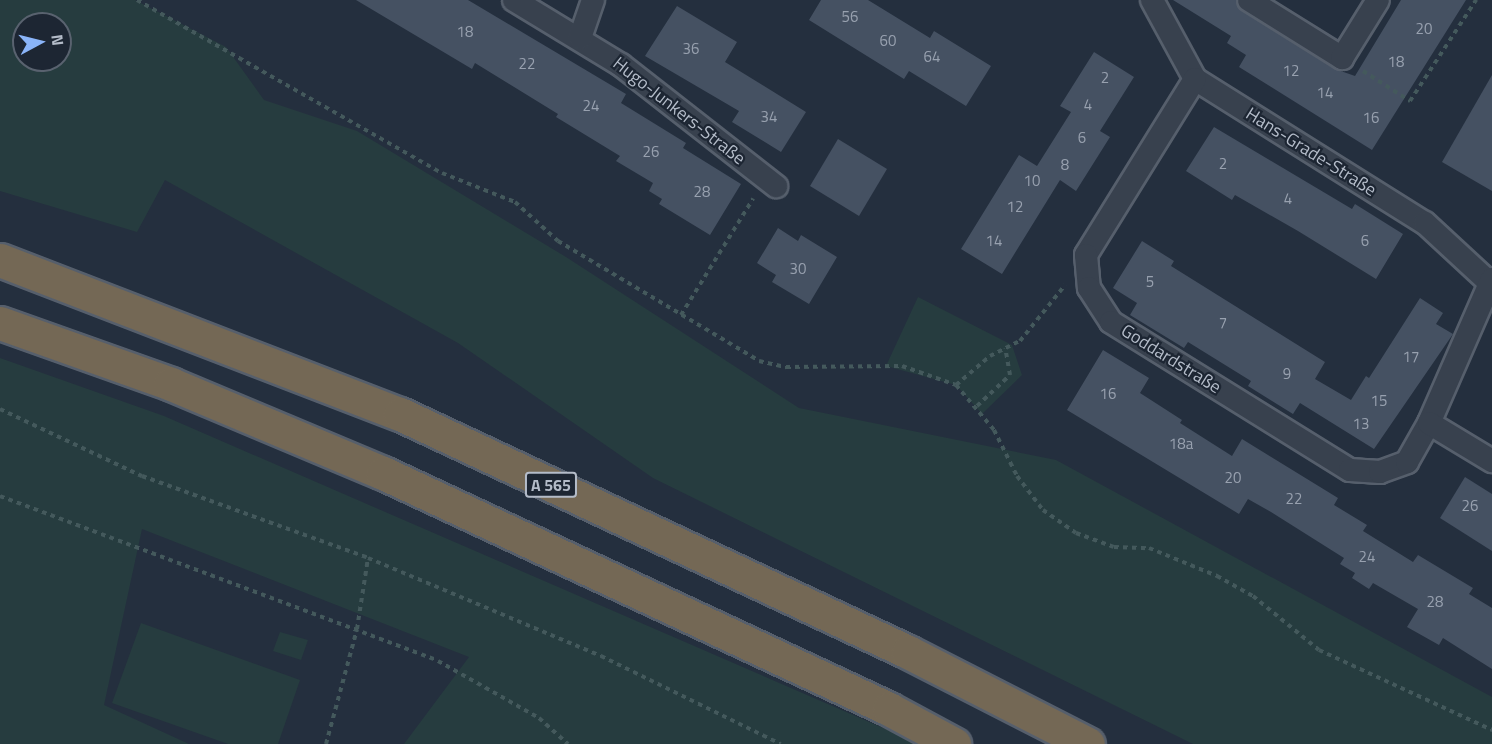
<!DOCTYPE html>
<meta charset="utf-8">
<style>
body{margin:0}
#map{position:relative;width:1492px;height:744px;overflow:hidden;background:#242f3e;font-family:"Titillium Web",sans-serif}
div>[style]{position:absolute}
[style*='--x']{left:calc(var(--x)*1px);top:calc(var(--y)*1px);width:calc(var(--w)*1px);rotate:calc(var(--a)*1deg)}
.green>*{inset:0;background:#263c3f}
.building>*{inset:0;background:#455162}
.path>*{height:4px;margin-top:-2px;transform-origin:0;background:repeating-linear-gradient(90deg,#44595c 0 4.5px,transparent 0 9px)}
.roads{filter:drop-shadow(2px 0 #565f6c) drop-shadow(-2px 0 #565f6c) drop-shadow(0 2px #565f6c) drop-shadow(0 -2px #565f6c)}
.street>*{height:22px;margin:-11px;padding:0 11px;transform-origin:11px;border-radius:11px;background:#38414e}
.highway>*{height:33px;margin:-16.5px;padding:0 16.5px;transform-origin:16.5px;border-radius:16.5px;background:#746855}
span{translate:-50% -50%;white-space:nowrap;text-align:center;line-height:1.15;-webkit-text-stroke:4.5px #1d2633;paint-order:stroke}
.number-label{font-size:15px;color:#98a1af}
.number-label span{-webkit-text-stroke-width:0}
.shield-label span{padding:2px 4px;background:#1d2633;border:2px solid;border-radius:4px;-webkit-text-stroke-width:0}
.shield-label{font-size:16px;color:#b4bcc9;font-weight:700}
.street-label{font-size:18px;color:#b4bcc9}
.north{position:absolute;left:12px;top:12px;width:60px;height:60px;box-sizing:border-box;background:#1d2633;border:2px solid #59626f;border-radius:50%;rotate:83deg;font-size:16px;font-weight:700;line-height:24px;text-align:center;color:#b4bcc9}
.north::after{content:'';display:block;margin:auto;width:21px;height:27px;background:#8ab4f8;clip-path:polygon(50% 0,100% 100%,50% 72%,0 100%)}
</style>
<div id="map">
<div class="green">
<div style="clip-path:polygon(evenodd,0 0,135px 0,226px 47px,264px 100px,357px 131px,566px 257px,799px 408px,1056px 460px,1492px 697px,1492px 744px,1193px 744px,653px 478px,458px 343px,165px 180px,137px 232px,0 191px,0 0,24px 24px,60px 24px,60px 60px,24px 60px,24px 24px)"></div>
<div style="clip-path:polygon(918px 297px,1012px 345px,1022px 375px,982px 414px,956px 385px,886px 366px)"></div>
<div style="clip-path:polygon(0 358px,164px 416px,920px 744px,404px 744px,469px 657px,142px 529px,104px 705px,189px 744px,0 744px)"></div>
<div style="clip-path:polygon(141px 623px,300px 680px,278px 744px,228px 744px,112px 703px)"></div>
<div style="clip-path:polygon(280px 632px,308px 640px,301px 660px,273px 651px)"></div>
</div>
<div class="building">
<div style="clip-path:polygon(356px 0,468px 0,626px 94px,621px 103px,686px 143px,683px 148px,741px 184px,710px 235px,659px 204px,662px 199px,649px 191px,653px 183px,616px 161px,620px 156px,556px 117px,558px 114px,475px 63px,472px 69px)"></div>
<div style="clip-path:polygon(821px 0,868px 0,930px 38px,934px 31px,991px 66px,966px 106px,909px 71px,904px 79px,809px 20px)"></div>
<div style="clip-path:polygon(1173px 0,1236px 0,1242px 11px,1335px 69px,1355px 76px,1401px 0,1466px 0,1372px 150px,1239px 67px,1246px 55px,1227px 43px,1231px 36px)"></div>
<div style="clip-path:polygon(677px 6px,737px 42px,725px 62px,806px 112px,781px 152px,732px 122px,739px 111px,645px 56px)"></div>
<div style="clip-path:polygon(1094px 52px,1134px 77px,1100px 131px,1110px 137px,1076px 191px,1060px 180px,1002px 274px,961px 249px,1019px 155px,1037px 166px,1071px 112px,1060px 106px)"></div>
<div style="clip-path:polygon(1492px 75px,1492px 191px,1442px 162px)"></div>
<div style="clip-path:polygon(1214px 127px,1352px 209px,1355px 204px,1403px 234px,1376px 279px,1298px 231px,1235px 195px,1232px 200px,1186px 171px)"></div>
<div style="clip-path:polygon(838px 139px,887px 169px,859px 216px,810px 186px)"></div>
<div style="clip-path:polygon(778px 228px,798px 241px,801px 235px,837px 257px,809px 304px,772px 282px,776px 275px,757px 263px)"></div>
<div style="clip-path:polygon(1142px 241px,1174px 261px,1171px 266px,1325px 362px,1315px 379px,1351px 400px,1366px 376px,1369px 378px,1420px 298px,1443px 313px,1436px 324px,1453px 334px,1374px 449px,1300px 403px,1293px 414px,1248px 386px,1251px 381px,1188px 342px,1184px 348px,1130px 315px,1137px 303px,1113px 288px)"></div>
<div style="clip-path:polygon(1103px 350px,1149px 378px,1140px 393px,1182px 420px,1180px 423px,1232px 456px,1242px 439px,1338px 498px,1334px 505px,1367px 525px,1363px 531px,1413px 562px,1418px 555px,1473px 588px,1469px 594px,1492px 608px,1492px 669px,1443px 638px,1439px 645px,1407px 627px,1418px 609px,1373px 583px,1369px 589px,1352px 578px,1355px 573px,1340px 564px,1344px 558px,1271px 512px,1248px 499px,1239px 514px,1067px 410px)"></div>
<div style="clip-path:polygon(1465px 477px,1492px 494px,1492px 551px,1440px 518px)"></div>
</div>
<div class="path">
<div style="--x:137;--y:0;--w:351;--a:29.6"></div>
<div style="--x:442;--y:173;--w:79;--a:21.7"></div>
<div style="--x:515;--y:202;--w:58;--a:42.2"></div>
<div style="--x:558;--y:241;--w:234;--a:30.8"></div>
<div style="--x:759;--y:361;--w:28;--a:13"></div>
<div style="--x:786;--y:367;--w:116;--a:-0.5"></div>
<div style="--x:902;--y:366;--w:57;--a:19.4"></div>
<div style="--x:956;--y:385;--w:59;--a:49.8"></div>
<div style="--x:994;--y:430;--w:51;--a:63.4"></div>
<div style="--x:1017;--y:476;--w:43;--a:52.6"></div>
<div style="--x:1043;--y:510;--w:40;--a:34.9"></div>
<div style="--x:1076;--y:533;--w:40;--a:20.2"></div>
<div style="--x:1114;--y:547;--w:35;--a:2"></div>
<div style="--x:1149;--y:548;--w:74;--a:22.4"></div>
<div style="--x:1217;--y:576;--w:41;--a:29.1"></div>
<div style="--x:1253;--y:596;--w:85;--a:39.3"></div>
<div style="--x:1319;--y:650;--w:191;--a:24.8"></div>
<div style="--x:1363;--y:71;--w:56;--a:32.6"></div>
<div style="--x:1410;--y:101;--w:121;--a:-56.8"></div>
<div style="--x:681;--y:315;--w:137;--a:-58.2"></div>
<div style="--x:956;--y:385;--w:45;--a:-40.5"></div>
<div style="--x:990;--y:356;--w:34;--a:-27"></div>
<div style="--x:1020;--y:341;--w:72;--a:-51.2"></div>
<div style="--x:977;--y:406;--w:45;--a:-43.2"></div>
<div style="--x:1010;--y:375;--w:27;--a:-100"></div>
<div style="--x:0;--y:409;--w:157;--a:25.3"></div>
<div style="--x:142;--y:476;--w:240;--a:19.9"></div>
<div style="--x:368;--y:558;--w:253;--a:22.8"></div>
<div style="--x:601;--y:656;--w:200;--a:26.1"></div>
<div style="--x:0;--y:496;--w:468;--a:20.6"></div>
<div style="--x:438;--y:661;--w:116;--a:29.4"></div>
<div style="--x:539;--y:718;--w:39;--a:42"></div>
<div style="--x:326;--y:744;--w:119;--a:-74.9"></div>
<div style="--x:357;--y:629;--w:72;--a:-81.2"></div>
</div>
<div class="roads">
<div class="street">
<div style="--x:514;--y:0;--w:125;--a:31.3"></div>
<div style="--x:621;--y:65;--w:197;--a:38"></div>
<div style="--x:1152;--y:0;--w:90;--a:61.4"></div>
<div style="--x:1195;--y:79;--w:271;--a:32.1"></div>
<div style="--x:1425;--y:223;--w:91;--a:42.8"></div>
<div style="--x:1249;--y:0;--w:110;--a:31.9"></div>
<div style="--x:1342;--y:58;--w:68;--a:-58.2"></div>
<div style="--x:580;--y:38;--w:40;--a:-71.1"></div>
<div style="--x:1195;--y:79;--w:207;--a:121.8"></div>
<div style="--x:1086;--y:255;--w:33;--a:85"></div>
<div style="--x:1089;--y:288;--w:40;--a:57.1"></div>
<div style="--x:1111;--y:322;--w:281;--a:31.8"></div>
<div style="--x:1350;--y:470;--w:30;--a:4"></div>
<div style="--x:1380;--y:472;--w:29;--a:-20"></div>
<div style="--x:1407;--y:462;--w:45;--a:-60.6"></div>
<div style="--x:1429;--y:423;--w:157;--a:-66.4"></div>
<div style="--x:1429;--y:423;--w:74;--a:31.1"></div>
</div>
<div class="highway">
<div style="--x:0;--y:260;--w:429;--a:21.1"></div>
<div style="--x:400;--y:414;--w:561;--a:25.1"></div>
<div style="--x:908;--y:652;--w:202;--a:27.1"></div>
<div style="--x:0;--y:323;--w:182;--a:19.6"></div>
<div style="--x:171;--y:384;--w:230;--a:22.8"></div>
<div style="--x:383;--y:473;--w:558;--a:25"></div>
<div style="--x:889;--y:709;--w:74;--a:28.3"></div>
</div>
</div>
<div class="number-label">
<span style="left:850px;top:17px">56</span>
<span style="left:1424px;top:29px">20</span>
<span style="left:465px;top:32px">18</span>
<span style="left:888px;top:41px">60</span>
<span style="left:691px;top:49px">36</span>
<span style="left:932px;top:57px">64</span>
<span style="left:1396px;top:62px">18</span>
<span style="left:527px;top:64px">22</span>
<span style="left:1291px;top:71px">12</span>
<span style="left:1105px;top:78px">2</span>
<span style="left:1325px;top:93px">14</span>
<span style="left:1088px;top:105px">4</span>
<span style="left:591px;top:106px">24</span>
<span style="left:769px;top:117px">34</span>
<span style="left:1371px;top:118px">16</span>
<span style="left:1082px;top:138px">6</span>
<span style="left:651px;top:152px">26</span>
<span style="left:1223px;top:164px">2</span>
<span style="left:1065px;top:165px">8</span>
<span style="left:1032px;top:181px">10</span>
<span style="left:702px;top:192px">28</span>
<span style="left:1288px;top:199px">4</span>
<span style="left:1015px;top:207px">12</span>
<span style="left:994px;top:241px">14</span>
<span style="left:1365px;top:241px">6</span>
<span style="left:798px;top:269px">30</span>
<span style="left:1150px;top:282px">5</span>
<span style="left:1223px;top:323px">7</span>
<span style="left:1411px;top:357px">17</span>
<span style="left:1287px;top:374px">9</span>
<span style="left:1108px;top:394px">16</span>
<span style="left:1379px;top:401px">15</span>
<span style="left:1361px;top:424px">13</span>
<span style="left:1181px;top:444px">18a</span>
<span style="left:1233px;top:478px">20</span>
<span style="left:1294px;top:499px">22</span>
<span style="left:1470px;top:506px">26</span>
<span style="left:1367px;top:557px">24</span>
<span style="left:1435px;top:602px">28</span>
</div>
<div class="shield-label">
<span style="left:551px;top:485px">A 565</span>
</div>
<div class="street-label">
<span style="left:679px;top:111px;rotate:38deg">Hugo-Junkers-Straße</span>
<span style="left:1311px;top:152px;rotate:32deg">Hans-Grade-Straße</span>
<span style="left:1171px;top:359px;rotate:32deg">Goddardstraße</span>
</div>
<div class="north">N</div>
</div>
